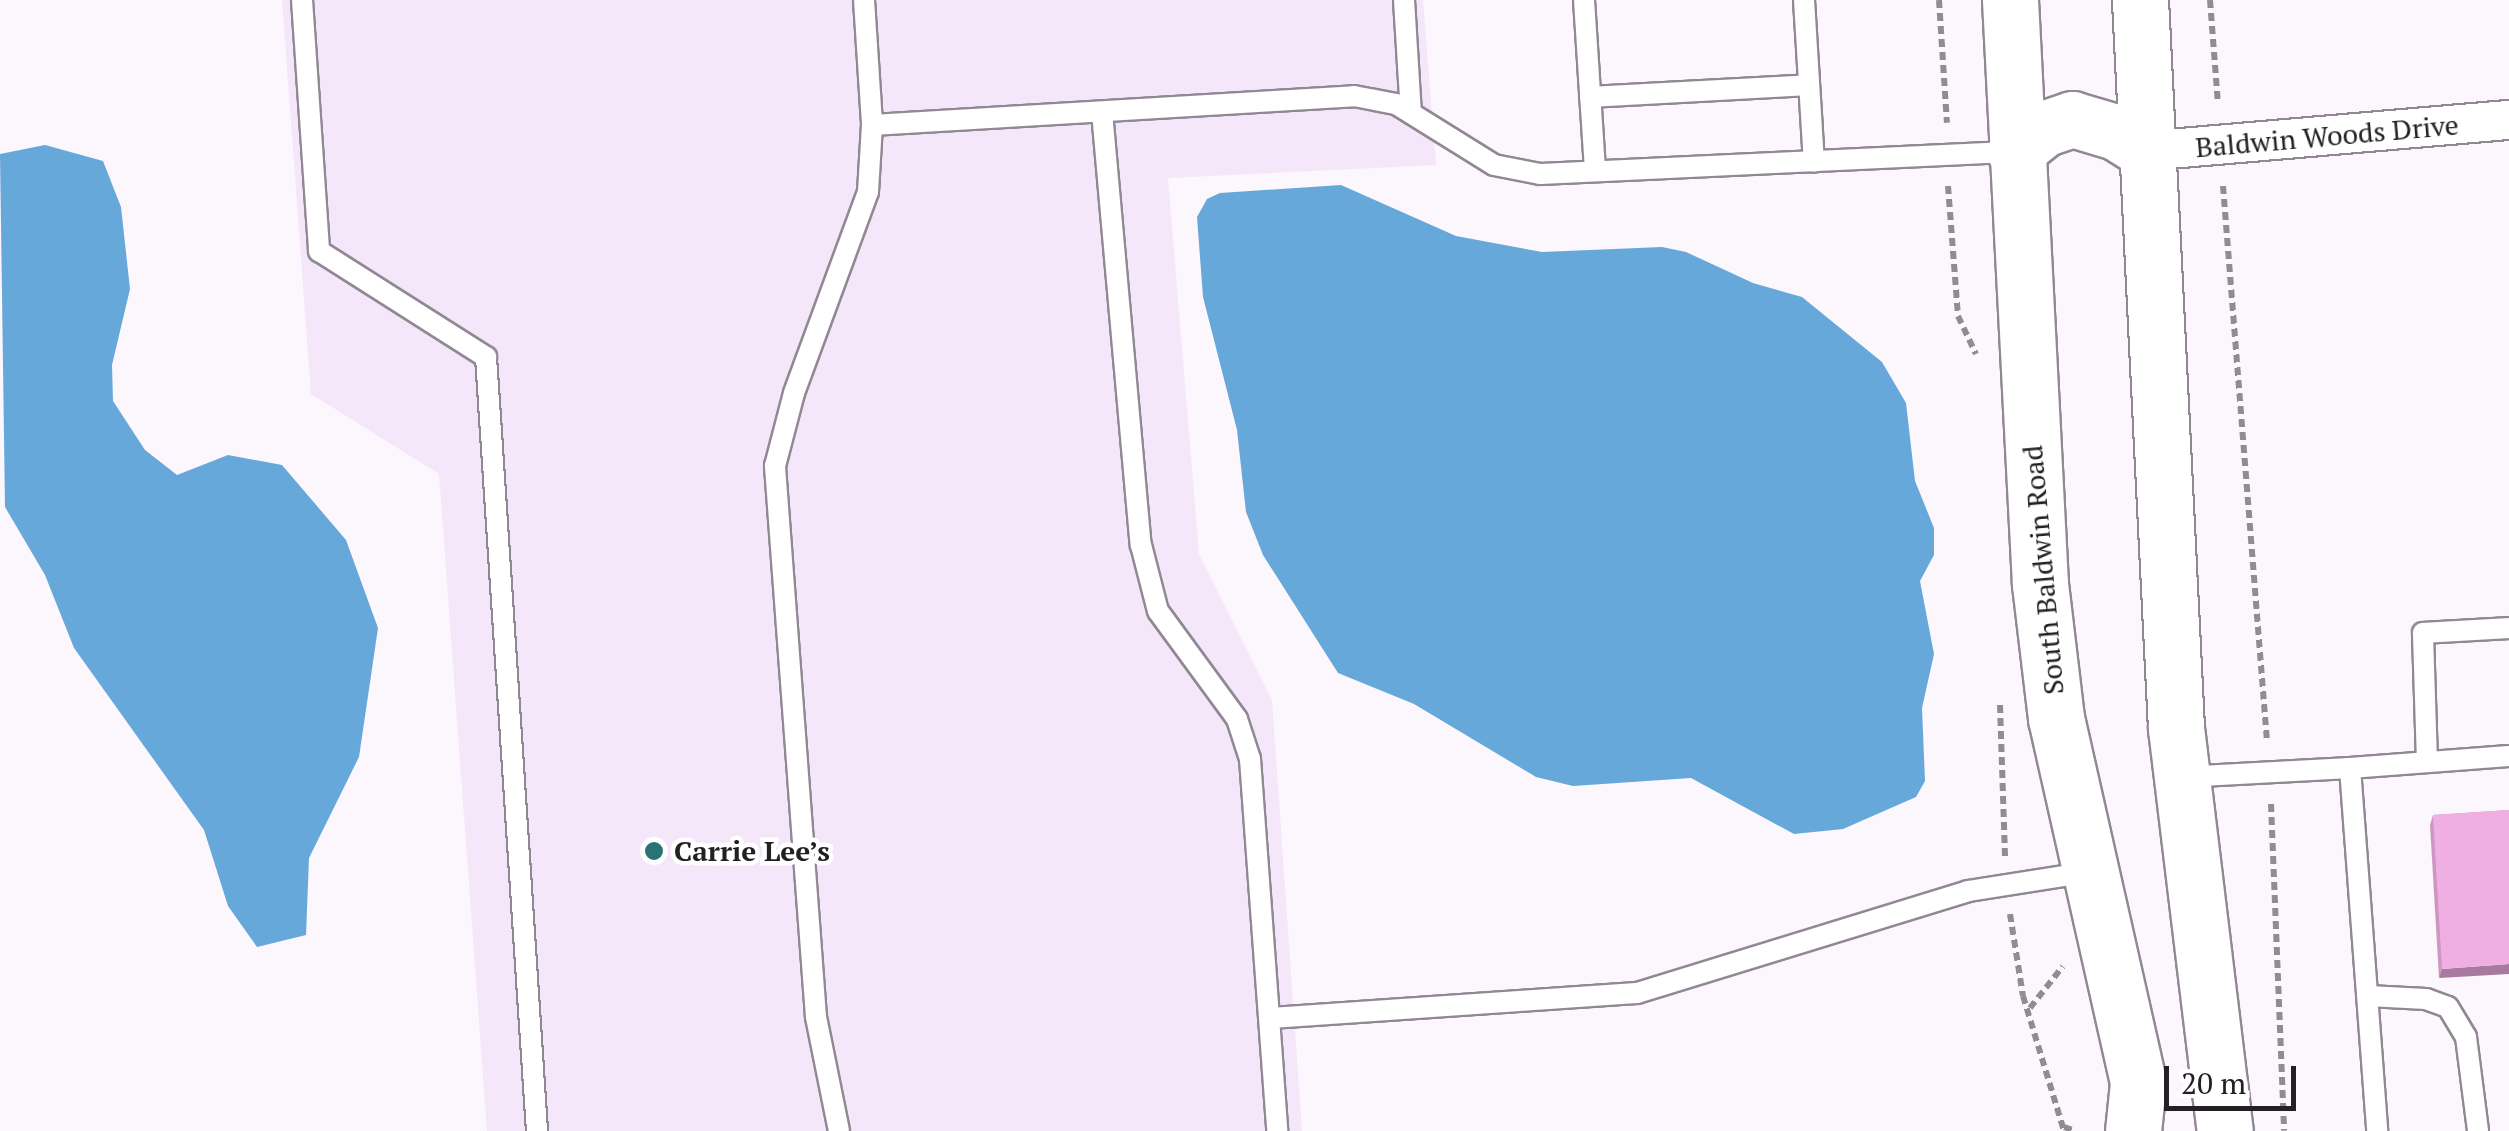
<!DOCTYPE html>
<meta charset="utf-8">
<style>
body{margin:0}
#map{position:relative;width:2509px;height:1131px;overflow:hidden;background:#fcf6fd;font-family:"PT Serif",serif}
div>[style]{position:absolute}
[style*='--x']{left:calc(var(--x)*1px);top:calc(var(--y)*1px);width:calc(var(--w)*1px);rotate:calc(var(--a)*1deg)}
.built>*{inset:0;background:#f5e7fa}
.water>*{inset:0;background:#66a8da}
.path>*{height:6px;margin-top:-3px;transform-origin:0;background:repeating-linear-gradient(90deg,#908c91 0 8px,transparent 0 13px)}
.roads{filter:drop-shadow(2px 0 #918894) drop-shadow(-2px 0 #918894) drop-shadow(0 2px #918894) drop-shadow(0 -2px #918894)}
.service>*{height:20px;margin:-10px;padding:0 10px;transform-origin:10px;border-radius:10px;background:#fff}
.minor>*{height:38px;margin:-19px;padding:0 19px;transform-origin:19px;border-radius:19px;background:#fff}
.secondary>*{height:55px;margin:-27.5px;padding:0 27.5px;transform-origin:27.5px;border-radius:27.5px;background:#fff}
.wall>*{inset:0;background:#ce96c2}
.shaded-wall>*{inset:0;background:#a87a9e}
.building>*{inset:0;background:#f0afe2}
.dots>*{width:28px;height:28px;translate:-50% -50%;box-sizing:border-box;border:5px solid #fff;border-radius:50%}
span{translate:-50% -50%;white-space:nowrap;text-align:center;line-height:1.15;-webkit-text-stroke:9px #fff;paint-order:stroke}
.street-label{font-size:28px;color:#232024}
.poi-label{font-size:28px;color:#232024;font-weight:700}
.left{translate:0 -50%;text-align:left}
.scale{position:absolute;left:2164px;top:1066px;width:132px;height:45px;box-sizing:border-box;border:5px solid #232024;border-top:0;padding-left:12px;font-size:30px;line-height:35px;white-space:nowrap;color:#232024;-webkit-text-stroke:8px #fff;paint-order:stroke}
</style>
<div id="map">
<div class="built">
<div style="clip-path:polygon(282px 0,1423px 0,1436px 165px,1168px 178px,1199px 554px,1272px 700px,1302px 1131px,487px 1131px,439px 474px,311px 394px)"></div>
</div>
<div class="water">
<div style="clip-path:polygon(45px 145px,103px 161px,121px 207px,130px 289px,112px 365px,113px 401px,145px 450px,177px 475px,228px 455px,282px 465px,346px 540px,378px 628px,359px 757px,309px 858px,306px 935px,257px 947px,228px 906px,204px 830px,74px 648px,45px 575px,5px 507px,0 154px)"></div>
<div style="clip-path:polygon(1341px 185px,1456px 236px,1542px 252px,1662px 247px,1686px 252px,1753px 283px,1802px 297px,1882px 362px,1906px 403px,1915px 481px,1934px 528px,1934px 555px,1920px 581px,1934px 654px,1922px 708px,1925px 781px,1916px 797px,1843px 829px,1794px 834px,1691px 778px,1573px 786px,1536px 777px,1414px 704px,1338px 673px,1263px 555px,1246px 512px,1237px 430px,1203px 297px,1197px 217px,1207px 199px,1220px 193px)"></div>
</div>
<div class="path">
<div style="--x:1939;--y:0;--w:123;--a:86.3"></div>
<div style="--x:2210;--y:0;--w:103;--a:85.6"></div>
<div style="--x:1948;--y:186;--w:130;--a:85.6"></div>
<div style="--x:1958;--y:316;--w:42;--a:64.7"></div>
<div style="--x:2223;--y:186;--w:557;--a:85.47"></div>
<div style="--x:2000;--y:705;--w:152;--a:88.1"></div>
<div style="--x:2271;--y:804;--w:327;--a:87.7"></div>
<div style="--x:2010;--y:914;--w:83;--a:81"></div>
<div style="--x:2023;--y:996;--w:141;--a:73.1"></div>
<div style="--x:2030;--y:1008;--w:53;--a:-51.8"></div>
<div style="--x:2064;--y:1127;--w:13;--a:18"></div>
</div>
<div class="roads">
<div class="service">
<div style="--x:302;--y:0;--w:252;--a:86.1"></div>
<div style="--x:319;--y:251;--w:198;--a:32.4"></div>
<div style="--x:486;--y:357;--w:776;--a:86.23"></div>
<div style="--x:864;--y:0;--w:125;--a:86.3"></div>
<div style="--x:1404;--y:0;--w:113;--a:86.5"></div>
<div style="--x:1584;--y:0;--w:171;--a:86.3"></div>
<div style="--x:1804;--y:0;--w:162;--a:86.5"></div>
<div style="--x:1590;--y:97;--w:219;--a:-3.1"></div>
<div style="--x:1102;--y:112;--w:435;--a:84.9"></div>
<div style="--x:1141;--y:545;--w:68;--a:75.6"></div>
<div style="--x:1158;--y:611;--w:134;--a:53.8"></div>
<div style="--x:1237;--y:719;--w:42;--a:72"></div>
<div style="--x:1250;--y:759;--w:373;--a:85.8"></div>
<div style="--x:2427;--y:762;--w:129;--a:-91.8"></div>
<div style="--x:2423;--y:633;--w:86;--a:-3.3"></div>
<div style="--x:2350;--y:768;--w:159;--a:-4.3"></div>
<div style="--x:2182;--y:777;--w:168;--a:-3.1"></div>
<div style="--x:2350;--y:768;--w:364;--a:85.7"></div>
<div style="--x:2368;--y:996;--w:58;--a:3"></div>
<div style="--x:2426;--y:999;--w:23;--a:20"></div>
<div style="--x:2448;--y:1007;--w:35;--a:59"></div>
<div style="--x:2466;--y:1037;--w:95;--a:82.7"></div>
<div style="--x:1270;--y:1018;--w:368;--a:-3.9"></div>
<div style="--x:1637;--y:993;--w:346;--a:-17.1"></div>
<div style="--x:1968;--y:891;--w:123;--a:-8.9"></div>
<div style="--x:839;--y:1131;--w:116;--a:-101.4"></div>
<div style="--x:816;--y:1017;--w:553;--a:-94.26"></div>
<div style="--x:775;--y:466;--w:75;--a:-75.4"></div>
<div style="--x:794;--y:393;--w:214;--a:-69.8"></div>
<div style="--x:868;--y:192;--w:67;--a:-86.6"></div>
<div style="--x:872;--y:125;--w:483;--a:-3.4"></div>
<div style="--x:1354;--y:96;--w:43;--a:10.8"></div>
<div style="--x:1396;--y:104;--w:115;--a:31.9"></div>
<div style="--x:1494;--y:165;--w:47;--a:11.1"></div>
<div style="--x:1540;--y:174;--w:474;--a:-2.7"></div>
</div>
<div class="minor">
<div style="--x:2146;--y:151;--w:364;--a:-4.9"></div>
</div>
<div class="secondary">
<div style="--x:2010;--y:0;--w:585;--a:87.06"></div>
<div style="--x:2040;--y:584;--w:135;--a:83.2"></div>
<div style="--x:2056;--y:718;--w:374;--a:77.3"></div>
<div style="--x:2138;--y:1083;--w:48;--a:95.9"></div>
<div style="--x:2140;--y:0;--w:729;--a:87.17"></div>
<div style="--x:2176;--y:728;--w:406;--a:83.1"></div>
<div style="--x:2015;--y:152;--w:36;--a:-39"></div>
<div style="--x:2043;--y:129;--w:31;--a:-19"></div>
<div style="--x:2072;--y:119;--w:46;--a:16.5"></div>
<div style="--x:2116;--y:132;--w:36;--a:32"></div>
</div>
</div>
<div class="wall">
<div style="clip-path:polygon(2509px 810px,2439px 978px,2430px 825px,2433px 815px)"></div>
</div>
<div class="shaded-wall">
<div style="clip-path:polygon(2509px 964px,2509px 974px,2439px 978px,2442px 969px)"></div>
</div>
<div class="building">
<div style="clip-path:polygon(2509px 810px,2509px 964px,2442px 969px,2433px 815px)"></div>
</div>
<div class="dots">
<div style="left:654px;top:851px;background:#287373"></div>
</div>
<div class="street-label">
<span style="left:2327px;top:136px;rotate:-5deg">Baldwin Woods Drive</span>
<span style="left:2043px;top:570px;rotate:-95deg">South Baldwin Road</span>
</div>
<div class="poi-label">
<span class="left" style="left:674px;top:851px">Carrie Lee’s</span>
</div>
<div class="scale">20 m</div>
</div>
